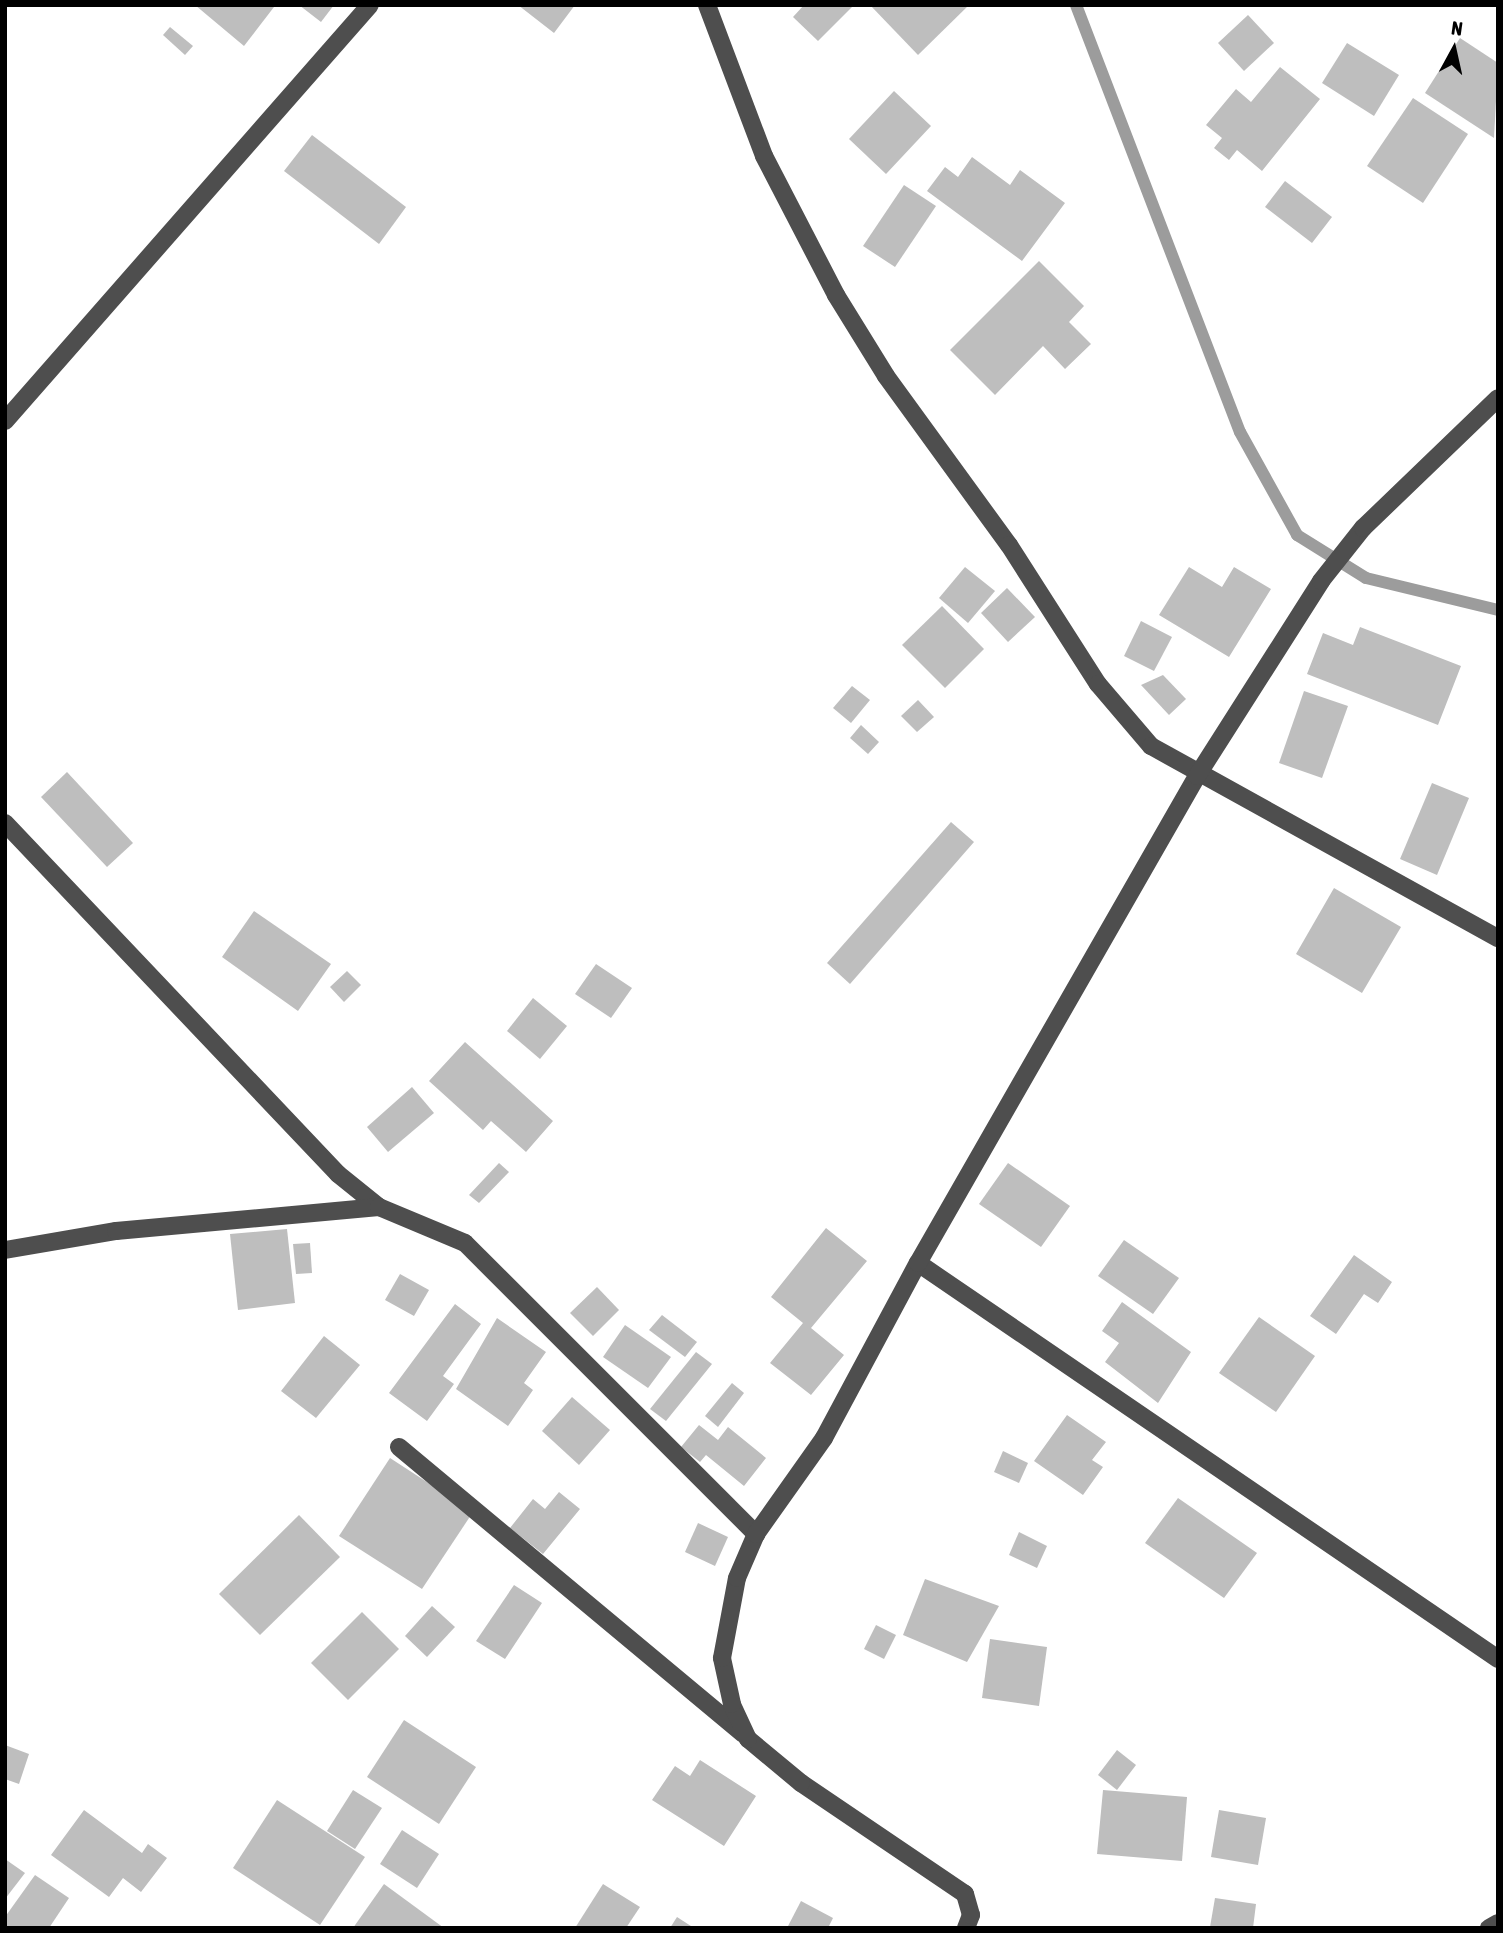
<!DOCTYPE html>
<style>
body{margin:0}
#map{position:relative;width:1503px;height:1933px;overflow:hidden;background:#fff;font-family:"Asap Condensed",sans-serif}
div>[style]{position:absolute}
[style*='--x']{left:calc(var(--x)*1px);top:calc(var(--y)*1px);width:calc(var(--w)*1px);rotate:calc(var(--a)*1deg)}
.stream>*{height:12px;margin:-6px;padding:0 6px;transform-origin:6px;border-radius:6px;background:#9c9c9c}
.building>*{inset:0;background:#bebebe}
.minor>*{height:18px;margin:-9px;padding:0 9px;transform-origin:9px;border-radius:9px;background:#4e4e4e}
span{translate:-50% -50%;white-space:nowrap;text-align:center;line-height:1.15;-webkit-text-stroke:7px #fff;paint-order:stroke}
.frame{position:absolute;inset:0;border:7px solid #000;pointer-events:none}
.north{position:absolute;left:1419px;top:14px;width:70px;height:70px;-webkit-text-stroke:5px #fff;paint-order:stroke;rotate:8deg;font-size:19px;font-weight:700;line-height:28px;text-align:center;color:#000}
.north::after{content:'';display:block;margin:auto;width:24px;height:32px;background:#000;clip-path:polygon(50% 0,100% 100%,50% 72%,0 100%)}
</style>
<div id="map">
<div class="stream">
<div style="--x:1076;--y:5;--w:457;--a:69"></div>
<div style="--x:1240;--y:432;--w:118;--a:61"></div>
<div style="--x:1297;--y:535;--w:81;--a:31.9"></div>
<div style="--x:1366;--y:578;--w:136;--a:13.6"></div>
</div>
<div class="building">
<div style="clip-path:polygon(195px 5px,272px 5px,274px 7px,244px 46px)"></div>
<div style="clip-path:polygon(299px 5px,334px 5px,321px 22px)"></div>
<div style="clip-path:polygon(518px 5px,575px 5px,554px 33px)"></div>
<div style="clip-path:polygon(804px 5px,850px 5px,852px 7px,818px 41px,793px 17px)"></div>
<div style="clip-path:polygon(870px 5px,969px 5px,918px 55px)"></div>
<div style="clip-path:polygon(1248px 15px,1274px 43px,1244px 71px,1218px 43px)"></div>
<div style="clip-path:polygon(170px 27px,193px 46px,185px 55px,163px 35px)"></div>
<div style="clip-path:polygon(1460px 38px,1498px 63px,1494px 138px,1425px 93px)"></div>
<div style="clip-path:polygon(1347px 43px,1399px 75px,1374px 116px,1322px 83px)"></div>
<div style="clip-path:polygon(1280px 67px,1320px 99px,1262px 171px,1237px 150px,1229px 160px,1214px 148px,1222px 138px,1206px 125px,1236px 89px,1251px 102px)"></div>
<div style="clip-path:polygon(894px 91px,931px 126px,886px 174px,849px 139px)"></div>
<div style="clip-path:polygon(1413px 98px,1468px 134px,1423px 203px,1367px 166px)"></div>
<div style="clip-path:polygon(312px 135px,406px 207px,379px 244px,284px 171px)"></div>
<div style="clip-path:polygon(972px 157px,1010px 185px,1020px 170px,1065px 203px,1022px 261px,927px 191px,945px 167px,958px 177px)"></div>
<div style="clip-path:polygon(1285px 181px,1332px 217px,1312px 243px,1265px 207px)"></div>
<div style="clip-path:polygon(904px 185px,936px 206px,895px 267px,863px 246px)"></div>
<div style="clip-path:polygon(1039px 261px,1084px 306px,1069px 322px,1091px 344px,1065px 369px,1043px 346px,995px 395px,950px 350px)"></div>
<div style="clip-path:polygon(965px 567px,995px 591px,968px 623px,939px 598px)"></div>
<div style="clip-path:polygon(1189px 567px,1222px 587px,1234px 567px,1271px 589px,1229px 657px,1159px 615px)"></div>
<div style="clip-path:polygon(1007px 588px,1035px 617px,1008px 642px,981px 613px)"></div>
<div style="clip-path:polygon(942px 606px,984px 649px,945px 688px,902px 645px)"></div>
<div style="clip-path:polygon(1141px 621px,1172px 637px,1154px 671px,1124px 656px)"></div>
<div style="clip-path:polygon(1360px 627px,1461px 666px,1438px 725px,1307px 674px,1323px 633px,1353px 645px)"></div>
<div style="clip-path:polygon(1163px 675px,1186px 699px,1169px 715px,1141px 685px)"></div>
<div style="clip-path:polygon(852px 686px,870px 700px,851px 723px,833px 708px)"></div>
<div style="clip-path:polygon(1304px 691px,1348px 706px,1322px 778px,1279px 763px)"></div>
<div style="clip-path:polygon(918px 700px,934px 717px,917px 732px,901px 716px)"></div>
<div style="clip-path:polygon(861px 725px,879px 742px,868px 754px,850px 738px)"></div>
<div style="clip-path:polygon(67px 772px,133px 843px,107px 867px,41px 797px)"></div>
<div style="clip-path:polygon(1432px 783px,1469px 798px,1437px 875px,1400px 859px)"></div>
<div style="clip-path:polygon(951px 822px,974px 842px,850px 984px,827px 963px)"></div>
<div style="clip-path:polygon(1334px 888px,1401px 927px,1362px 993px,1296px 954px)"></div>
<div style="clip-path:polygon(254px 911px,331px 964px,298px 1011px,222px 957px)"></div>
<div style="clip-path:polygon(596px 964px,632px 988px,611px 1018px,575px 994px)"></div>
<div style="clip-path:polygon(347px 971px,361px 985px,344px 1002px,330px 987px)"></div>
<div style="clip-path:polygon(533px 998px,567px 1026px,540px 1059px,507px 1031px)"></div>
<div style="clip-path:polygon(465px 1042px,553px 1121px,526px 1152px,491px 1121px,483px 1130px,429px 1081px)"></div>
<div style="clip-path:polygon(412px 1087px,434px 1113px,388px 1152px,367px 1127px)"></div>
<div style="clip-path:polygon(499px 1163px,509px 1172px,479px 1203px,469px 1195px)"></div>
<div style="clip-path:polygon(1008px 1163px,1070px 1206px,1041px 1247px,979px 1204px)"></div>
<div style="clip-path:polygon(826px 1228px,867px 1261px,811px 1328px,844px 1355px,811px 1395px,770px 1363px,803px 1323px,771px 1297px)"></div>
<div style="clip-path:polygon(287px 1229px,295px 1303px,238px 1310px,230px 1234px)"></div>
<div style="clip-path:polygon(1124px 1240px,1179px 1278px,1153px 1314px,1098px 1276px)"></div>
<div style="clip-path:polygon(310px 1243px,312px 1273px,296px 1274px,293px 1244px)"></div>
<div style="clip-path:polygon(1354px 1255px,1392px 1282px,1378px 1303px,1364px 1294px,1336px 1334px,1310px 1316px)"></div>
<div style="clip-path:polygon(400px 1274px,429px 1290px,414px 1316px,385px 1300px)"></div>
<div style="clip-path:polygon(597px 1287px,619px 1310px,593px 1336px,570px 1313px)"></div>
<div style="clip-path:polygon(1122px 1302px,1191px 1352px,1158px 1403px,1105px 1362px,1119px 1343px,1102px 1331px)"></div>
<div style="clip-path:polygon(455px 1304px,481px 1324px,443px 1376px,454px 1384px,427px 1421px,389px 1393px)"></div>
<div style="clip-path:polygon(662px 1315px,697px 1342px,685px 1357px,649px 1330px)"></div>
<div style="clip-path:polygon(1259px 1317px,1315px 1356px,1276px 1412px,1219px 1373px)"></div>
<div style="clip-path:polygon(497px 1318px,546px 1352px,524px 1383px,533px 1390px,508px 1426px,456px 1389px)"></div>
<div style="clip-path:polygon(625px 1325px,671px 1357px,648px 1388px,603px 1357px)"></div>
<div style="clip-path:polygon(324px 1336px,360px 1365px,316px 1418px,281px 1391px)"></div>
<div style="clip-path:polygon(696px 1352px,712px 1364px,666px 1421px,650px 1409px)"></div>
<div style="clip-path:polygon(732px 1383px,744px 1393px,718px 1427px,705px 1416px)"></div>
<div style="clip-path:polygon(572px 1397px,610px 1430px,579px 1465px,542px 1431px)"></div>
<div style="clip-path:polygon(1067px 1415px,1106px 1442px,1092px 1460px,1103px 1467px,1083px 1495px,1034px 1461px)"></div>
<div style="clip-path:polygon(699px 1425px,718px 1440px,728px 1427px,766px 1458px,744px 1486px,706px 1455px,700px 1462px,681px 1447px)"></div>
<div style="clip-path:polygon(1003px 1451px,1028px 1463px,1019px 1483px,994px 1472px)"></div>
<div style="clip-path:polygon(390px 1458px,473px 1512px,422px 1589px,339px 1536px)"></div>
<div style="clip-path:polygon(559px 1492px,580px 1509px,543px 1554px,510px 1528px,533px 1499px,545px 1509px)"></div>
<div style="clip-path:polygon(1178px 1498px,1257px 1553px,1224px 1598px,1145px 1543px)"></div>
<div style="clip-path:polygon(299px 1515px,340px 1557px,260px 1635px,219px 1594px)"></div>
<div style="clip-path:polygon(698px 1523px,728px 1537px,715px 1566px,685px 1552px)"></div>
<div style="clip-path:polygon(1019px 1532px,1047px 1546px,1037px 1568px,1009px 1555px)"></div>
<div style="clip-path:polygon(925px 1579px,999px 1606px,967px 1662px,903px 1635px)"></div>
<div style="clip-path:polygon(514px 1585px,542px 1603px,505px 1659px,476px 1641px)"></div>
<div style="clip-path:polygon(432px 1606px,455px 1627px,427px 1657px,405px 1636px)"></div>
<div style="clip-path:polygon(362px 1612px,399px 1649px,348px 1700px,311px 1663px)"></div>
<div style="clip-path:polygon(876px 1625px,896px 1635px,884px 1659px,864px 1649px)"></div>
<div style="clip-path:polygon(990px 1639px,1047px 1647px,1039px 1706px,982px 1698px)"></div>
<div style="clip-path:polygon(404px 1720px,476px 1767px,439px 1824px,367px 1777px)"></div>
<div style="clip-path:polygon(5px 1745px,29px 1754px,19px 1784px,5px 1779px)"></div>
<div style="clip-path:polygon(1117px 1750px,1136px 1765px,1117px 1790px,1098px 1775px)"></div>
<div style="clip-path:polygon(700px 1760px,756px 1796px,724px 1846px,652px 1800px,675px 1766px,690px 1776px)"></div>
<div style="clip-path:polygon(353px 1790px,382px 1808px,355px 1849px,327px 1831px)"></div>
<div style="clip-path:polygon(1103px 1790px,1187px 1797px,1182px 1861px,1097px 1854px)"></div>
<div style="clip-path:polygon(277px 1800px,365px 1857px,320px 1925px,233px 1868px)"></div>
<div style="clip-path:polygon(84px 1810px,142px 1853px,148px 1844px,167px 1858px,141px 1892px,123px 1878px,109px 1897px,51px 1855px)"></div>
<div style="clip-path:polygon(1219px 1810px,1266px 1818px,1258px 1865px,1211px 1857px)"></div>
<div style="clip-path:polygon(402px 1830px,439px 1854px,417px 1888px,380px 1864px)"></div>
<div style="clip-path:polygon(5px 1859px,25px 1873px,5px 1899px)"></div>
<div style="clip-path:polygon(35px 1875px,69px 1898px,49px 1928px,5px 1928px,5px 1917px)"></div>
<div style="clip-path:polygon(384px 1884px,444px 1928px,353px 1928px)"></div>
<div style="clip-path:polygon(603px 1884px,640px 1907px,626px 1928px,575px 1928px)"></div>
<div style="clip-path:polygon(1215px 1898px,1256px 1904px,1253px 1928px,1210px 1927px)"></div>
<div style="clip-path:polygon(801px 1901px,833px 1918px,828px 1928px,787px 1928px)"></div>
<div style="clip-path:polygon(677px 1917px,694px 1928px,670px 1928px)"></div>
</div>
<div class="minor">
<div style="--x:707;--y:5;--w:161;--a:69.3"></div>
<div style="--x:764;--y:156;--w:157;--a:62.6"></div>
<div style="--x:836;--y:295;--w:95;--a:58.3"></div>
<div style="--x:886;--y:376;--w:209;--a:54"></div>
<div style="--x:1009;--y:545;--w:165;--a:57.4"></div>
<div style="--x:1098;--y:684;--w:82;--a:49.5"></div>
<div style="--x:1151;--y:746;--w:397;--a:29"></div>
<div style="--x:5;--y:421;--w:553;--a:-48.74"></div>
<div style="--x:5;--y:823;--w:484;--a:46.5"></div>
<div style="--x:338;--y:1174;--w:53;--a:38.8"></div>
<div style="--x:5;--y:1250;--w:113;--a:-9.7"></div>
<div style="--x:116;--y:1231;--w:264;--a:-5.2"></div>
<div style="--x:379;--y:1207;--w:93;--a:22.7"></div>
<div style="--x:465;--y:1243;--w:412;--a:45"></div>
<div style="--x:918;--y:1263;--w:702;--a:34.32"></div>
<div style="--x:399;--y:1447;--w:448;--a:39.8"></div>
<div style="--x:966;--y:1928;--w:14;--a:-69"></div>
<div style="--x:971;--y:1915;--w:22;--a:-106"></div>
<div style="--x:965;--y:1894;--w:198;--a:-145.9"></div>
<div style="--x:801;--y:1783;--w:69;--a:-140.3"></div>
<div style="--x:748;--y:1739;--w:38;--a:-115"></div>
<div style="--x:732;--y:1704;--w:47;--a:-102.3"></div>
<div style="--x:722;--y:1658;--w:81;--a:-79.4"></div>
<div style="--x:737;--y:1578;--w:48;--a:-66.6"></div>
<div style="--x:756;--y:1534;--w:118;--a:-54.7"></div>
<div style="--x:824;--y:1438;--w:199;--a:-61.8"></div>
<div style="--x:918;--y:1263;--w:561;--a:-60.19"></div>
<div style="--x:1197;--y:776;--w:231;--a:-57.5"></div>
<div style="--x:1321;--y:581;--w:68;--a:-51.6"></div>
<div style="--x:1363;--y:528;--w:187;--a:-43.9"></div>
<div style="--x:1489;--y:1928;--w:10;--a:-29"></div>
</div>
<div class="frame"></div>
<div class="north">N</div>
</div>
